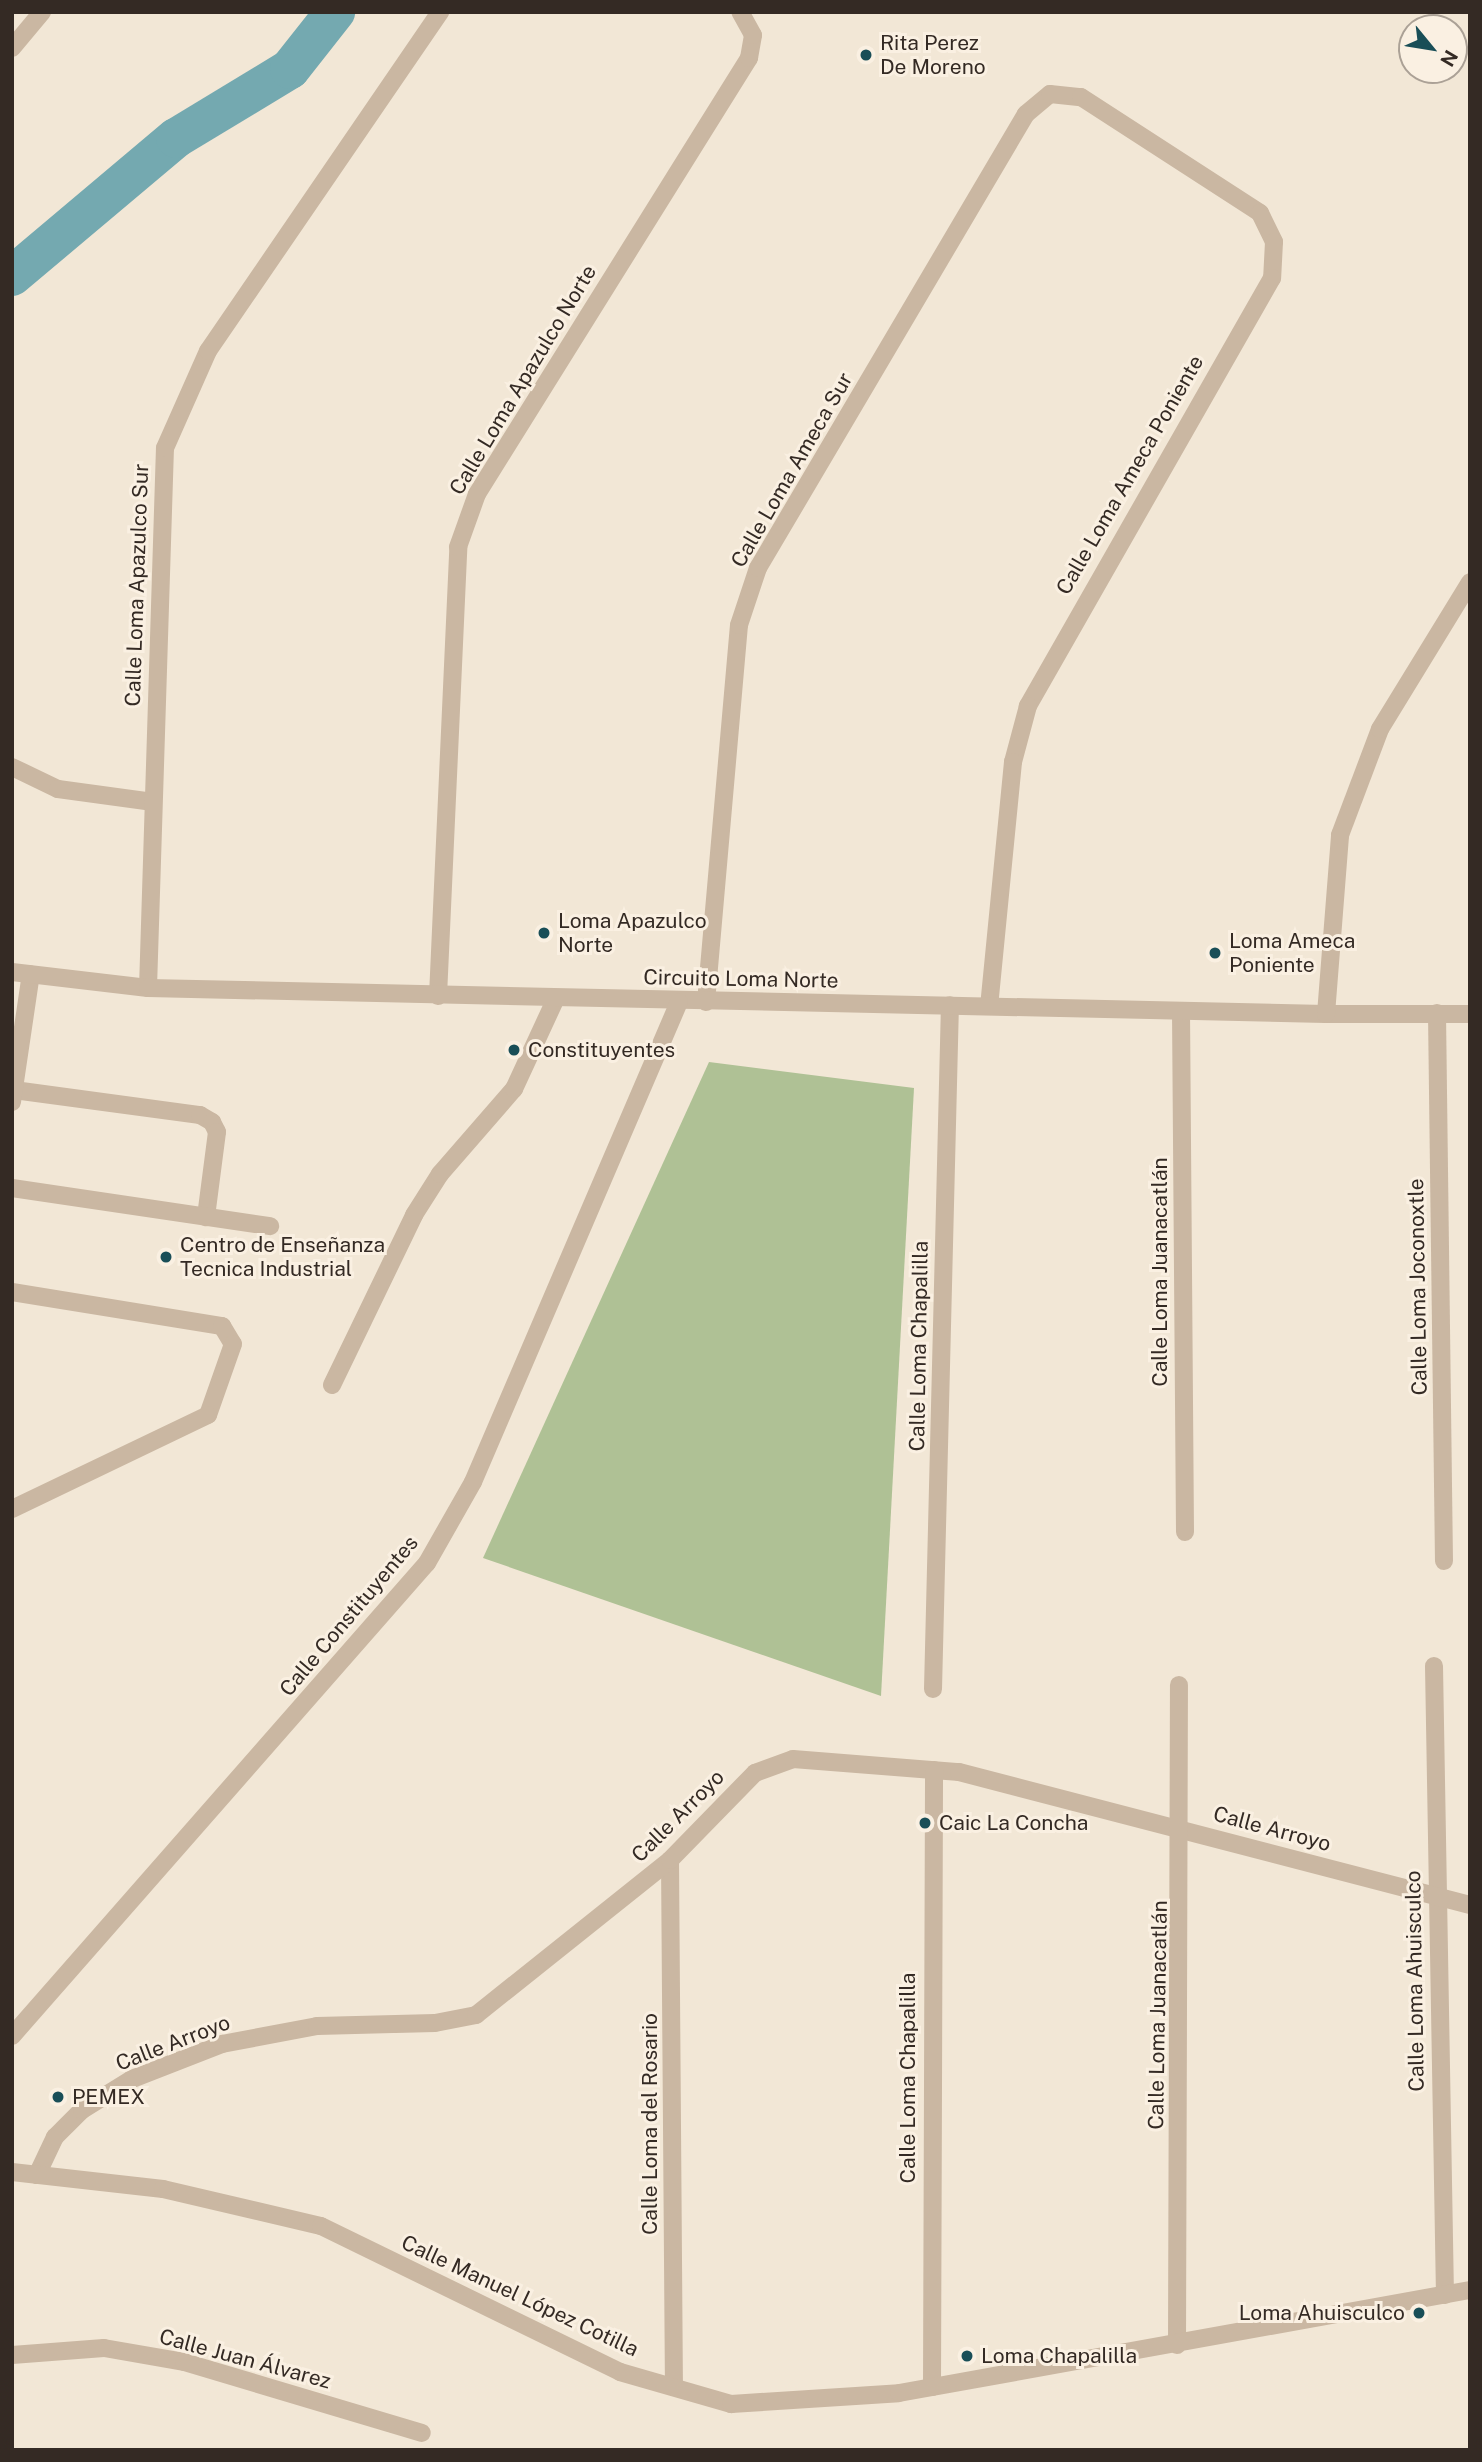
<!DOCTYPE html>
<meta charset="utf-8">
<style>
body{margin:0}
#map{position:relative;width:1482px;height:2462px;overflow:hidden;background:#f2e7d6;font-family:"Public Sans",sans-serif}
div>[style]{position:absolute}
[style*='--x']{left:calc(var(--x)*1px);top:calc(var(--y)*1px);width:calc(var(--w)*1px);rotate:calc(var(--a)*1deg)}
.green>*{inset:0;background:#afc195}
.canal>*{height:40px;margin:-20px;padding:0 20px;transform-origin:20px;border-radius:20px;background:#74a9b0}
.service>*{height:18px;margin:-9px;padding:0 9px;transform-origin:9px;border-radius:9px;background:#cab7a2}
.minor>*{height:18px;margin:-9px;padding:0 9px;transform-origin:9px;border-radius:9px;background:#cab7a2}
.tertiary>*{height:18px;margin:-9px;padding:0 9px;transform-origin:9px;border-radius:9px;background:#cab7a2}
.dots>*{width:19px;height:19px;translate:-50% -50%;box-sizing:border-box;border:4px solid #faf0e2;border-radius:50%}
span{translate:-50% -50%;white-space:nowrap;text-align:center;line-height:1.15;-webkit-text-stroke:6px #faf0e2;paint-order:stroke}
.poi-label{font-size:21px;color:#342a24}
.left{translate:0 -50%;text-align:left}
.right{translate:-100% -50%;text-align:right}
.street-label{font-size:21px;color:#342a24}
.frame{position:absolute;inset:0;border:14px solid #342a24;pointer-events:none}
.north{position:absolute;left:1398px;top:14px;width:70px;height:70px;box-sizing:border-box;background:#faf0e2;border:2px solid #aba196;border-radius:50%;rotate:120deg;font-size:19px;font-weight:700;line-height:28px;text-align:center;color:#342a24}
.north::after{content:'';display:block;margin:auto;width:24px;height:32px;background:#194e57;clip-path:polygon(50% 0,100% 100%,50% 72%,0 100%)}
</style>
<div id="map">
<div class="green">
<div style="clip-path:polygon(709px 1062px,914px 1088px,881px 1696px,483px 1558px)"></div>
</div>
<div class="canal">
<div style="--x:12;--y:276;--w:214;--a:-40.1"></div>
<div style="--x:176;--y:138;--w:133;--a:-31.2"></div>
<div style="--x:290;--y:69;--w:73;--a:-51.7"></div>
</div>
<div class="service">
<div style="--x:14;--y:1090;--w:188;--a:7.7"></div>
<div style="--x:200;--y:1115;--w:14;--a:30"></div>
<div style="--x:212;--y:1122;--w:11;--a:63"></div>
<div style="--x:217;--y:1132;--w:86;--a:97.4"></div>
<div style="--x:12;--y:1102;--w:129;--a:-81.6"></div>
<div style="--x:12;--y:1188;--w:261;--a:8.4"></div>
<div style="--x:12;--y:1292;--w:213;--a:9.2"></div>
<div style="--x:222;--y:1326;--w:21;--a:59"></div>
<div style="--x:233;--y:1344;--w:75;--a:109.4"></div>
<div style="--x:208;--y:1415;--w:217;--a:154.4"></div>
<div style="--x:332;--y:1385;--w:189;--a:-64.2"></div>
<div style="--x:414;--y:1215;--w:49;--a:-57.6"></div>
<div style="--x:440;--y:1174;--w:113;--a:-49"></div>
<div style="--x:514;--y:1089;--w:100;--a:-65.2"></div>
</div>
<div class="minor">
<div style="--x:12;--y:48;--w:47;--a:-50.2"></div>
<div style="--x:12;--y:767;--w:51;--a:25.6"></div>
<div style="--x:58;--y:789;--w:96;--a:7.8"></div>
<div style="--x:148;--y:988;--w:540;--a:-88.2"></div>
<div style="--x:165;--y:448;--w:106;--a:-66.1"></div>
<div style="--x:208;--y:351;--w:411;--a:-55.6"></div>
<div style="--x:438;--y:996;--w:449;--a:-87.4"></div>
<div style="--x:458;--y:547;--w:56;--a:-70.3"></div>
<div style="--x:477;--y:494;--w:514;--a:-58.04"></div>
<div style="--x:749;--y:58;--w:23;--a:-80"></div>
<div style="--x:753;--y:35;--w:26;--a:-119"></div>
<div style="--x:706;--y:1002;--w:378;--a:-85"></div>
<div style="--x:739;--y:625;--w:60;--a:-71.6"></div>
<div style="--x:758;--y:568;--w:527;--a:-59.45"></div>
<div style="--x:1026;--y:114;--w:31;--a:-40"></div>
<div style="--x:1050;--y:94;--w:31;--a:6"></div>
<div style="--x:1081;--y:97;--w:213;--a:32.9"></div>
<div style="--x:1260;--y:213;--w:32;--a:64"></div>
<div style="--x:1274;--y:242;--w:36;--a:93"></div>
<div style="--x:1272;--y:278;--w:493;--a:119.7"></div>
<div style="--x:1028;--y:706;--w:58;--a:105"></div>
<div style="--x:1013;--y:762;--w:245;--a:95.6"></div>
<div style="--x:1181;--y:1011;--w:521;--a:89.56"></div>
<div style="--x:1437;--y:1013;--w:548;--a:89.27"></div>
<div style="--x:1326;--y:1014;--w:144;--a:0"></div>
<div style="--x:1434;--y:1666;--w:629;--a:89"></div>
<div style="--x:933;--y:1689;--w:684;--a:-88.58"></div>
<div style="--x:670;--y:1860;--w:527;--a:89.57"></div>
<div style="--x:37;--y:2175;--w:42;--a:-64.7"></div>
<div style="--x:55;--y:2137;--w:38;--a:-45"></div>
<div style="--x:82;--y:2110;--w:59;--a:-31.8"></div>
<div style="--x:132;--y:2079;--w:97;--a:-21.3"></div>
<div style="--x:222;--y:2044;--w:97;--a:-10.7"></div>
<div style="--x:317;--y:2026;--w:118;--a:-1.5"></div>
<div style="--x:435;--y:2023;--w:42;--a:-11"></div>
<div style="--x:476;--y:2015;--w:248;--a:-38.6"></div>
<div style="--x:670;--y:1860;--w:122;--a:-45.7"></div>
<div style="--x:755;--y:1773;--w:40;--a:-20.2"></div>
<div style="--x:793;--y:1759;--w:167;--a:4.5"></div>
<div style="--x:959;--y:1772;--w:528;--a:14.59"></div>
<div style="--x:1177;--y:2345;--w:660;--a:-89.83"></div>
<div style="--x:12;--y:2355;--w:92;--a:-4.4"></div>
<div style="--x:104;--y:2348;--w:81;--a:9.9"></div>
<div style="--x:184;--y:2362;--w:248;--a:16.6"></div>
<div style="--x:932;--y:2387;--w:617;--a:-89.81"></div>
</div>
<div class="tertiary">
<div style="--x:12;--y:972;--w:137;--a:6.7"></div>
<div style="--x:148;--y:988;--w:1178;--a:1.26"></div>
<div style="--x:1326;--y:1014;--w:180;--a:-85.5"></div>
<div style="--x:1340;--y:835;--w:113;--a:-69.3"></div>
<div style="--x:1380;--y:729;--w:172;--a:-58.5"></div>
<div style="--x:12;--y:2036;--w:629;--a:-48.74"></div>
<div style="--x:427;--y:1563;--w:93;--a:-60.4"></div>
<div style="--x:473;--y:1482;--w:522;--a:-66.77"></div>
<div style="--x:12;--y:2172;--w:152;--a:6.4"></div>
<div style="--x:163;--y:2189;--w:162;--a:13.2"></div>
<div style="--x:321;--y:2226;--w:333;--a:26"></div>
<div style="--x:620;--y:2372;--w:116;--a:16.1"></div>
<div style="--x:731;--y:2404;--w:168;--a:-3.7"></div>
<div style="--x:899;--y:2393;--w:580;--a:-10.23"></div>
</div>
<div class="dots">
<div style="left:866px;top:55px;background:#194e57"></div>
<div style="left:544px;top:933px;background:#194e57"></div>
<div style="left:1215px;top:953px;background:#194e57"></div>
<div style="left:514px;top:1050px;background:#194e57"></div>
<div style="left:166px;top:1257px;background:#194e57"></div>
<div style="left:925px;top:1823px;background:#194e57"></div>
<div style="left:58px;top:2097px;background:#194e57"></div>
<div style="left:1419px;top:2313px;background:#194e57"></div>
<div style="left:967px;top:2356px;background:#194e57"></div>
</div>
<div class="poi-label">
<span class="left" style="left:880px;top:55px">Rita Perez<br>De Moreno</span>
<span class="left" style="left:558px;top:933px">Loma Apazulco<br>Norte</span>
<span class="left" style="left:1229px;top:953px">Loma Ameca<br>Poniente</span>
<span class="left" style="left:528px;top:1050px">Constituyentes</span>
<span class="left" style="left:180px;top:1257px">Centro de Enseñanza<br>Tecnica Industrial</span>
<span class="left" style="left:939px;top:1823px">Caic La Concha</span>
<span class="left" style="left:72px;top:2097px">PEMEX</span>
<span class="right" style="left:1405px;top:2313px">Loma Ahuisculco</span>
<span class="left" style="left:981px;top:2356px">Loma Chapalilla</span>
</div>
<div class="street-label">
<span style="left:523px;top:380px;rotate:-59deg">Calle Loma Apazulco Norte</span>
<span style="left:792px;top:470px;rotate:-60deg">Calle Loma Ameca Sur</span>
<span style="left:1130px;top:475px;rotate:-60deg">Calle Loma Ameca Poniente</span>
<span style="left:137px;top:585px;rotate:-88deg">Calle Loma Apazulco Sur</span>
<span style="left:741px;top:979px;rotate:1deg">Circuito Loma Norte</span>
<span style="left:1160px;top:1272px;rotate:-90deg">Calle Loma Juanacatlán</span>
<span style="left:1418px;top:1287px;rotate:-91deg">Calle Loma Joconoxtle</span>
<span style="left:919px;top:1346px;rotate:-89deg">Calle Loma Chapalilla</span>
<span style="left:349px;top:1616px;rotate:-50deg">Calle Constituyentes</span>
<span style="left:678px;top:1816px;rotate:-45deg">Calle Arroyo</span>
<span style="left:1272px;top:1829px;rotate:15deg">Calle Arroyo</span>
<span style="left:1415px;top:1981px;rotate:-91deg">Calle Loma Ahuisculco</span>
<span style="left:1158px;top:2015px;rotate:-89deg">Calle Loma Juanacatlán</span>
<span style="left:173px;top:2043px;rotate:-21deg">Calle Arroyo</span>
<span style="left:908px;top:2078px;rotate:-90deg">Calle Loma Chapalilla</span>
<span style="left:650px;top:2124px;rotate:-90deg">Calle Loma del Rosario</span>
<span style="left:520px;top:2296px;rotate:25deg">Calle Manuel López Cotilla</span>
<span style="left:245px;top:2359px;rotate:15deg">Calle Juan Álvarez</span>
</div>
<div class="frame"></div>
<div class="north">N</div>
</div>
